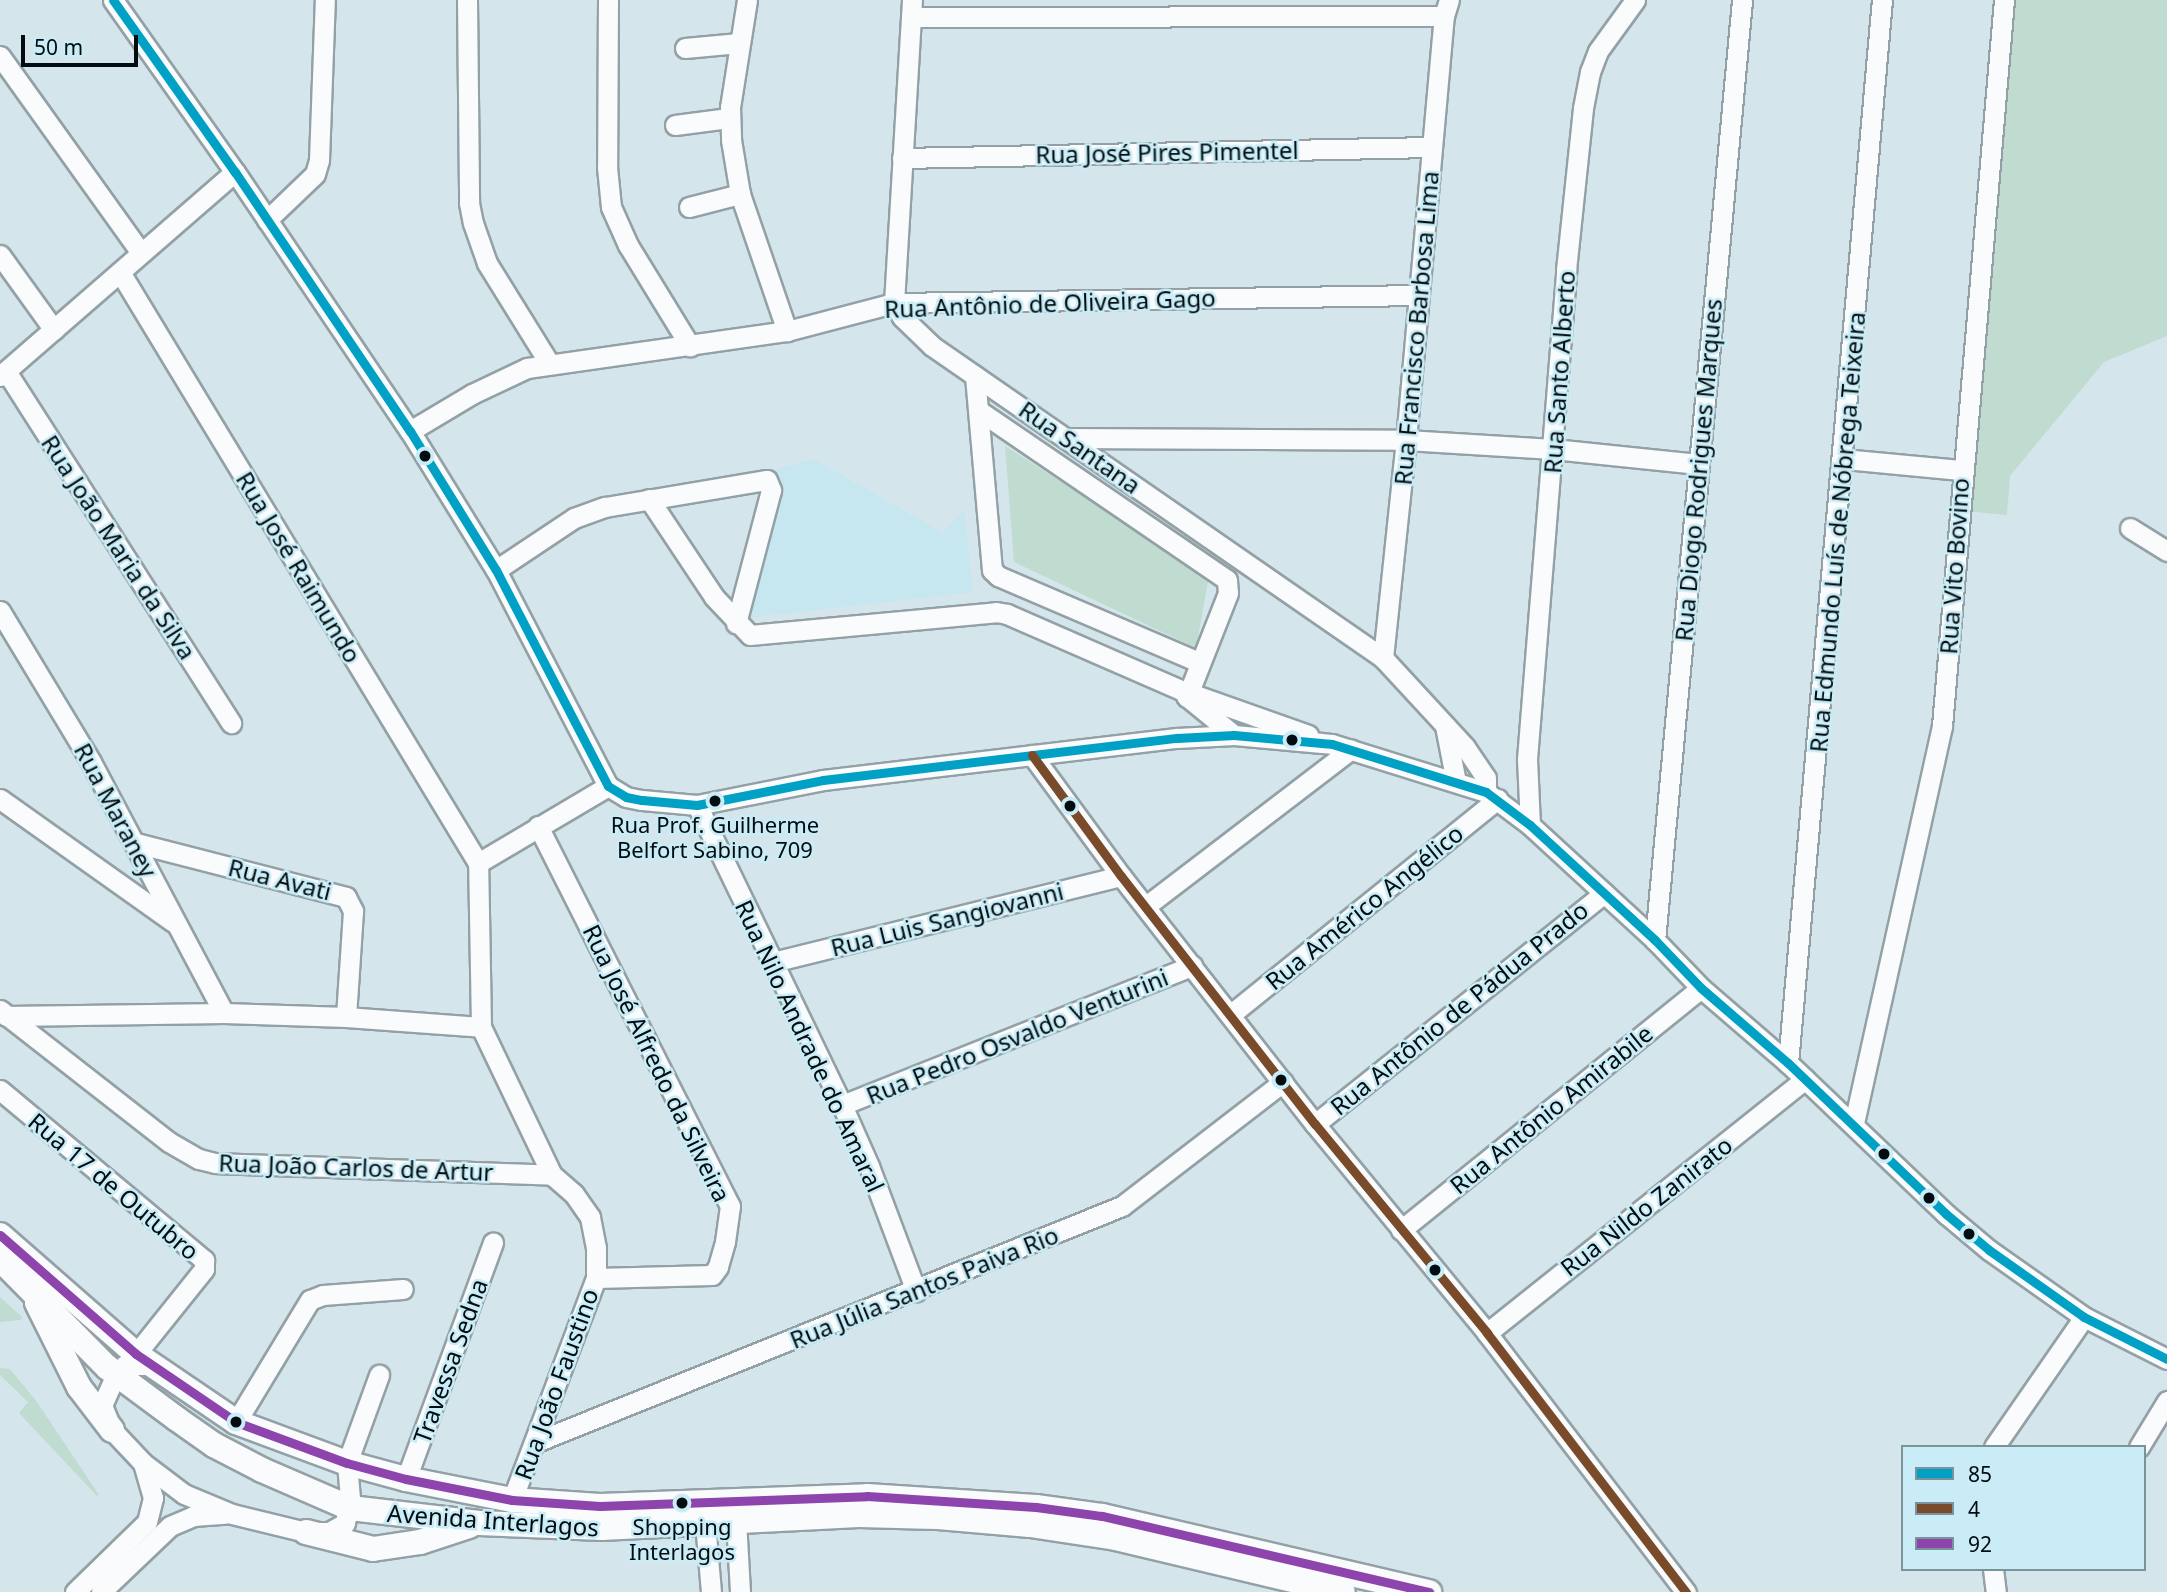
<!DOCTYPE html>
<meta charset="utf-8">
<style>
body{margin:0}
#map{position:relative;width:2167px;height:1592px;overflow:hidden;background:#d4e6ec;font-family:"Noto Sans",sans-serif}
div>[style]{position:absolute}
[style*='--x']{left:calc(var(--x)*1px);top:calc(var(--y)*1px);width:calc(var(--w)*1px);rotate:calc(var(--a)*1deg)}
.built>*{inset:0;background:#c6e6f0}
.green>*{inset:0;background:#c0dbd0}
.roads{filter:drop-shadow(2px 0 #93a1a6) drop-shadow(-2px 0 #93a1a6) drop-shadow(0 2px #93a1a6) drop-shadow(0 -2px #93a1a6)}
.minor>*{height:19px;margin:-9.5px;padding:0 9.5px;transform-origin:9.5px;border-radius:9.5px;background:#f9fbfc}
.major>*{height:24px;margin:-12px;padding:0 12px;transform-origin:12px;border-radius:12px;background:#f9fbfc}
.bus-1>*{height:9px;margin:-4.5px;padding:0 4.5px;transform-origin:4.5px;border-radius:4.5px;background:#00a1c5}
.bus-2>*{height:9px;margin:-4.5px;padding:0 4.5px;transform-origin:4.5px;border-radius:4.5px;background:#7a4b2a}
.bus-3>*{height:9px;margin:-4.5px;padding:0 4.5px;transform-origin:4.5px;border-radius:4.5px;background:#8e44ad}
.dots>*{width:19px;height:19px;translate:-50% -50%;box-sizing:border-box;border:4px solid #c9ecf6;border-radius:50%}
span{translate:-50% -50%;white-space:nowrap;text-align:center;line-height:1.15;-webkit-text-stroke:5px #c9ecf6;paint-order:stroke}
.bus-label{font-size:22px;color:#030d11}
.street-label{font-size:24px;color:#030d11}
.legend{position:absolute;left:1901px;top:1445px;width:245px;height:126px;box-sizing:border-box;background:#c9ecf6;border:2px solid #7a939a;margin:0;padding:9px 12px;list-style:none;font-size:21px;color:#030d11}
.legend li{display:flex;align-items:center;gap:14px;height:35px}
.legend b{width:35px;border:2px solid #7a939a}
.scale{position:absolute;left:21px;top:35px;width:117px;height:32px;box-sizing:border-box;border:4px solid #030d11;border-top:0;padding-left:9px;font-size:21px;line-height:24px;white-space:nowrap;color:#030d11;-webkit-text-stroke:5px #c9ecf6;paint-order:stroke}
</style>
<div id="map">
<div class="built">
<div style="clip-path:polygon(814px 459px,943px 533px,964px 509px,973px 592px,747px 618px,780px 485px,775px 470px)"></div>
</div>
<div class="green">
<div style="clip-path:polygon(2014px 0,2167px 0,2167px 336px,2104px 362px,2010px 476px,2007px 515px,1964px 511px)"></div>
<div style="clip-path:polygon(1005px 446px,1209px 576px,1196px 648px,1014px 562px)"></div>
<div style="clip-path:polygon(0 1297px,22px 1317px,21px 1320px,0 1322px)"></div>
<div style="clip-path:polygon(0 1368px,10px 1369px,37px 1402px,99px 1495px,97px 1496px,19px 1413px,28px 1402px,0 1375px)"></div>
</div>
<div class="roads">
<div class="minor">
<div style="--x:113;--y:0;--w:211;--a:54.7"></div>
<div style="--x:235;--y:172;--w:313;--a:56"></div>
<div style="--x:410;--y:431;--w:163;--a:58.3"></div>
<div style="--x:496;--y:570;--w:243;--a:62.6"></div>
<div style="--x:608;--y:786;--w:21;--a:31"></div>
<div style="--x:626;--y:797;--w:16;--a:11"></div>
<div style="--x:642;--y:800;--w:55;--a:5.2"></div>
<div style="--x:697;--y:805;--w:128;--a:-11.2"></div>
<div style="--x:823;--y:780;--w:356;--a:-6.8"></div>
<div style="--x:1177;--y:738;--w:57;--a:-3"></div>
<div style="--x:1234;--y:735;--w:98;--a:5.2"></div>
<div style="--x:1332;--y:744;--w:161;--a:17.3"></div>
<div style="--x:1486;--y:792;--w:55;--a:36.9"></div>
<div style="--x:1530;--y:825;--w:170;--a:42.6"></div>
<div style="--x:1655;--y:940;--w:66;--a:46.2"></div>
<div style="--x:1701;--y:988;--w:115;--a:40.8"></div>
<div style="--x:1788;--y:1063;--w:219;--a:43.7"></div>
<div style="--x:1946;--y:1214;--w:56;--a:39.9"></div>
<div style="--x:1989;--y:1250;--w:116;--a:35.2"></div>
<div style="--x:2084;--y:1317;--w:93;--a:26.8"></div>
<div style="--x:467;--y:0;--w:203;--a:89.4"></div>
<div style="--x:469;--y:203;--w:20;--a:79"></div>
<div style="--x:473;--y:223;--w:42;--a:70.7"></div>
<div style="--x:487;--y:263;--w:118;--a:58.2"></div>
<div style="--x:608;--y:0;--w:167;--a:90.3"></div>
<div style="--x:607;--y:167;--w:40;--a:84.3"></div>
<div style="--x:611;--y:207;--w:42;--a:65.9"></div>
<div style="--x:628;--y:245;--w:119;--a:58.5"></div>
<div style="--x:747;--y:0;--w:108;--a:99"></div>
<div style="--x:730;--y:107;--w:33;--a:88"></div>
<div style="--x:731;--y:140;--w:55;--a:80.5"></div>
<div style="--x:740;--y:194;--w:145;--a:71.1"></div>
<div style="--x:912;--y:0;--w:304;--a:93.4"></div>
<div style="--x:894;--y:303;--w:16;--a:60"></div>
<div style="--x:902;--y:317;--w:42;--a:44"></div>
<div style="--x:932;--y:346;--w:548;--a:34.68"></div>
<div style="--x:1383;--y:658;--w:121;--a:47.3"></div>
<div style="--x:1465;--y:747;--w:37;--a:56"></div>
<div style="--x:1486;--y:778;--w:14;--a:90"></div>
<div style="--x:911;--y:17;--w:533;--a:-0.11"></div>
<div style="--x:685;--y:48;--w:54;--a:-5.3"></div>
<div style="--x:0;--y:56;--w:242;--a:54.4"></div>
<div style="--x:675;--y:125;--w:54;--a:-7.4"></div>
<div style="--x:902;--y:158;--w:530;--a:-1.19"></div>
<div style="--x:689;--y:207;--w:53;--a:-14.3"></div>
<div style="--x:267;--y:220;--w:66;--a:-43.8"></div>
<div style="--x:315;--y:174;--w:15;--a:-74"></div>
<div style="--x:319;--y:160;--w:160;--a:-87.9"></div>
<div style="--x:0;--y:255;--w:92;--a:54.2"></div>
<div style="--x:120;--y:272;--w:691;--a:58.79"></div>
<div style="--x:6;--y:371;--w:418;--a:57.4"></div>
<div style="--x:0;--y:376;--w:311;--a:-41"></div>
<div style="--x:975;--y:376;--w:195;--a:85"></div>
<div style="--x:992;--y:570;--w:8;--a:45"></div>
<div style="--x:998;--y:576;--w:219;--a:23.2"></div>
<div style="--x:978;--y:410;--w:301;--a:34.3"></div>
<div style="--x:1227;--y:580;--w:13;--a:86"></div>
<div style="--x:1228;--y:593;--w:112;--a:111.5"></div>
<div style="--x:410;--y:431;--w:72;--a:-30.8"></div>
<div style="--x:472;--y:394;--w:61;--a:-25.3"></div>
<div style="--x:527;--y:368;--w:263;--a:-8.1"></div>
<div style="--x:787;--y:331;--w:111;--a:-14.7"></div>
<div style="--x:894;--y:303;--w:525;--a:-0.87"></div>
<div style="--x:1068;--y:438;--w:338;--a:0.3"></div>
<div style="--x:1406;--y:440;--w:147;--a:3.5"></div>
<div style="--x:1553;--y:449;--w:146;--a:5.9"></div>
<div style="--x:1844;--y:459;--w:118;--a:5.4"></div>
<div style="--x:649;--y:499;--w:118;--a:56.4"></div>
<div style="--x:714;--y:597;--w:52;--a:46.5"></div>
<div style="--x:750;--y:635;--w:247;--a:-5.3"></div>
<div style="--x:996;--y:612;--w:11;--a:10"></div>
<div style="--x:1007;--y:614;--w:190;--a:23.6"></div>
<div style="--x:1181;--y:690;--w:135;--a:19.5"></div>
<div style="--x:2130;--y:528;--w:44;--a:31.9"></div>
<div style="--x:496;--y:570;--w:94;--a:-33.7"></div>
<div style="--x:574;--y:518;--w:33;--a:-20"></div>
<div style="--x:605;--y:507;--w:164;--a:-9.5"></div>
<div style="--x:767;--y:480;--w:11;--a:68"></div>
<div style="--x:771;--y:490;--w:138;--a:104.7"></div>
<div style="--x:0;--y:611;--w:176;--a:58.9"></div>
<div style="--x:91;--y:762;--w:284;--a:62.1"></div>
<div style="--x:1383;--y:658;--w:219;--a:-84"></div>
<div style="--x:1406;--y:440;--w:426;--a:-84.9"></div>
<div style="--x:1444;--y:16;--w:17;--a:-73"></div>
<div style="--x:1186;--y:696;--w:62;--a:39.1"></div>
<div style="--x:1445;--y:726;--w:57;--a:78.9"></div>
<div style="--x:1032;--y:755;--w:150;--a:53.7"></div>
<div style="--x:1121;--y:876;--w:315;--a:52"></div>
<div style="--x:1315;--y:1124;--w:271;--a:50.5"></div>
<div style="--x:1487;--y:1333;--w:327;--a:52.5"></div>
<div style="--x:0;--y:799;--w:212;--a:35.4"></div>
<div style="--x:697;--y:805;--w:333;--a:64.2"></div>
<div style="--x:842;--y:1105;--w:67;--a:66.1"></div>
<div style="--x:869;--y:1166;--w:134;--a:69.4"></div>
<div style="--x:1530;--y:825;--w:66;--a:-92.6"></div>
<div style="--x:1527;--y:759;--w:491;--a:-85.4"></div>
<div style="--x:1566;--y:270;--w:163;--a:-84"></div>
<div style="--x:1583;--y:108;--w:37;--a:-79"></div>
<div style="--x:1590;--y:72;--w:22;--a:-69"></div>
<div style="--x:1598;--y:51;--w:63;--a:-54"></div>
<div style="--x:538;--y:826;--w:426;--a:63.2"></div>
<div style="--x:730;--y:1206;--w:36;--a:98"></div>
<div style="--x:725;--y:1242;--w:26;--a:106"></div>
<div style="--x:718;--y:1267;--w:10;--a:127"></div>
<div style="--x:712;--y:1275;--w:116;--a:178.5"></div>
<div style="--x:136;--y:843;--w:217;--a:14.4"></div>
<div style="--x:346;--y:897;--w:16;--a:63"></div>
<div style="--x:353;--y:911;--w:106;--a:93.8"></div>
<div style="--x:1146;--y:906;--w:258;--a:-37.4"></div>
<div style="--x:1655;--y:940;--w:944;--a:-84.71"></div>
<div style="--x:773;--y:962;--w:358;--a:-13.9"></div>
<div style="--x:0;--y:1010;--w:214;--a:38"></div>
<div style="--x:169;--y:1142;--w:34;--a:30"></div>
<div style="--x:199;--y:1159;--w:16;--a:14"></div>
<div style="--x:215;--y:1163;--w:337;--a:2"></div>
<div style="--x:1230;--y:1015;--w:344;--a:-38.9"></div>
<div style="--x:6;--y:1016;--w:218;--a:-0.8"></div>
<div style="--x:224;--y:1013;--w:122;--a:1.9"></div>
<div style="--x:346;--y:1017;--w:135;--a:4.2"></div>
<div style="--x:1788;--y:1063;--w:1067;--a:-84.95"></div>
<div style="--x:0;--y:1090;--w:266;--a:39.8"></div>
<div style="--x:204;--y:1260;--w:9;--a:90"></div>
<div style="--x:204;--y:1269;--w:109;--a:128.7"></div>
<div style="--x:842;--y:1105;--w:377;--a:-21.7"></div>
<div style="--x:1854;--y:1123;--w:407;--a:-77.5"></div>
<div style="--x:1942;--y:726;--w:729;--a:-85.12"></div>
<div style="--x:1315;--y:1124;--w:370;--a:-38.6"></div>
<div style="--x:1401;--y:1230;--w:385;--a:-38.9"></div>
<div style="--x:1487;--y:1333;--w:407;--a:-38.6"></div>
<div style="--x:151;--y:1365;--w:26;--a:180"></div>
<div style="--x:125;--y:1365;--w:13;--a:135"></div>
<div style="--x:116;--y:1374;--w:34;--a:114"></div>
<div style="--x:102;--y:1405;--w:27;--a:68"></div>
<div style="--x:112;--y:1430;--w:45;--a:46.8"></div>
<div style="--x:143;--y:1463;--w:51;--a:37.1"></div>
<div style="--x:184;--y:1494;--w:52;--a:22.6"></div>
<div style="--x:232;--y:1514;--w:76;--a:13.7"></div>
<div style="--x:306;--y:1532;--w:23;--a:0"></div>
<div style="--x:329;--y:1532;--w:18;--a:-29"></div>
<div style="--x:345;--y:1523;--w:25;--a:-79"></div>
<div style="--x:350;--y:1498;--w:35;--a:-95"></div>
<div style="--x:347;--y:1463;--w:94;--a:-70"></div>
<div style="--x:236;--y:1422;--w:143;--a:-58.8"></div>
<div style="--x:310;--y:1300;--w:14;--a:-21"></div>
<div style="--x:323;--y:1295;--w:80;--a:-4.3"></div>
<div style="--x:536;--y:1442;--w:632;--a:-21.94"></div>
<div style="--x:1122;--y:1206;--w:203;--a:-37.6"></div>
<div style="--x:1994;--y:1447;--w:158;--a:-55.3"></div>
<div style="--x:2139;--y:1447;--w:54;--a:-58.7"></div>
<div style="--x:406;--y:1479;--w:252;--a:-69.8"></div>
<div style="--x:512;--y:1500;--w:237;--a:-69.3"></div>
<div style="--x:596;--y:1278;--w:30;--a:-90"></div>
<div style="--x:596;--y:1248;--w:32;--a:-101"></div>
<div style="--x:590;--y:1217;--w:28;--a:-125"></div>
<div style="--x:574;--y:1194;--w:29;--a:-139"></div>
<div style="--x:552;--y:1175;--w:164;--a:-115.6"></div>
<div style="--x:481;--y:1027;--w:164;--a:-91"></div>
<div style="--x:478;--y:863;--w:151;--a:-30.6"></div>
<div style="--x:736;--y:1520;--w:72;--a:86.8"></div>
<div style="--x:705;--y:1522;--w:70;--a:85.1"></div>
<div style="--x:1993;--y:1569;--w:23;--a:83"></div>
<div style="--x:75;--y:1592;--w:100;--a:-44.2"></div>
<div style="--x:147;--y:1522;--w:25;--a:-76"></div>
<div style="--x:153;--y:1498;--w:36;--a:-106"></div>
<div style="--x:101;--y:1592;--w:95;--a:-43.7"></div>
<div style="--x:170;--y:1526;--w:25;--a:-23"></div>
<div style="--x:193;--y:1516;--w:32;--a:-4"></div>
</div>
<div class="major">
<div style="--x:0;--y:1235;--w:181;--a:41.2"></div>
<div style="--x:136;--y:1354;--w:121;--a:34.2"></div>
<div style="--x:236;--y:1422;--w:118;--a:20.3"></div>
<div style="--x:347;--y:1463;--w:61;--a:15.2"></div>
<div style="--x:406;--y:1479;--w:108;--a:11.2"></div>
<div style="--x:512;--y:1500;--w:88;--a:3.9"></div>
<div style="--x:600;--y:1506;--w:267;--a:-2.1"></div>
<div style="--x:867;--y:1496;--w:169;--a:3.7"></div>
<div style="--x:1036;--y:1507;--w:67;--a:7.8"></div>
<div style="--x:1102;--y:1516;--w:336;--a:13.1"></div>
<div style="--x:0;--y:1259;--w:152;--a:45.3"></div>
<div style="--x:107;--y:1367;--w:87;--a:36.6"></div>
<div style="--x:177;--y:1419;--w:45;--a:35.1"></div>
<div style="--x:214;--y:1445;--w:54;--a:27.5"></div>
<div style="--x:262;--y:1470;--w:96;--a:23.4"></div>
<div style="--x:350;--y:1508;--w:130;--a:6.6"></div>
<div style="--x:479;--y:1523;--w:123;--a:2.3"></div>
<div style="--x:602;--y:1528;--w:257;--a:-2.9"></div>
<div style="--x:859;--y:1515;--w:79;--a:1.5"></div>
<div style="--x:938;--y:1517;--w:92;--a:5"></div>
<div style="--x:1030;--y:1525;--w:87;--a:8.6"></div>
<div style="--x:1116;--y:1538;--w:233;--a:13.4"></div>
<div style="--x:37;--y:1303;--w:94;--a:63.4"></div>
<div style="--x:79;--y:1387;--w:54;--a:52.5"></div>
<div style="--x:306;--y:1532;--w:69;--a:14.2"></div>
<div style="--x:373;--y:1549;--w:48;--a:-8.5"></div>
<div style="--x:420;--y:1542;--w:52;--a:-18.1"></div>
</div>
</div>
<div class="bus-1">
<div style="--x:113;--y:0;--w:211;--a:54.7"></div>
<div style="--x:235;--y:172;--w:313;--a:56"></div>
<div style="--x:410;--y:431;--w:163;--a:58.3"></div>
<div style="--x:496;--y:570;--w:243;--a:62.6"></div>
<div style="--x:608;--y:786;--w:21;--a:31"></div>
<div style="--x:626;--y:797;--w:16;--a:11"></div>
<div style="--x:642;--y:800;--w:55;--a:5.2"></div>
<div style="--x:697;--y:805;--w:128;--a:-11.2"></div>
<div style="--x:823;--y:780;--w:356;--a:-6.8"></div>
<div style="--x:1177;--y:738;--w:57;--a:-3"></div>
<div style="--x:1234;--y:735;--w:98;--a:5.2"></div>
<div style="--x:1332;--y:744;--w:161;--a:17.3"></div>
<div style="--x:1486;--y:792;--w:55;--a:36.9"></div>
<div style="--x:1530;--y:825;--w:170;--a:42.6"></div>
<div style="--x:1655;--y:940;--w:66;--a:46.2"></div>
<div style="--x:1701;--y:988;--w:115;--a:40.8"></div>
<div style="--x:1788;--y:1063;--w:219;--a:43.7"></div>
<div style="--x:1946;--y:1214;--w:56;--a:39.9"></div>
<div style="--x:1989;--y:1250;--w:116;--a:35.2"></div>
<div style="--x:2084;--y:1317;--w:93;--a:26.8"></div>
</div>
<div class="bus-2">
<div style="--x:1032;--y:755;--w:150;--a:53.7"></div>
<div style="--x:1121;--y:876;--w:315;--a:52"></div>
<div style="--x:1315;--y:1124;--w:271;--a:50.5"></div>
<div style="--x:1487;--y:1333;--w:327;--a:52.5"></div>
</div>
<div class="bus-3">
<div style="--x:0;--y:1235;--w:181;--a:41.2"></div>
<div style="--x:136;--y:1354;--w:121;--a:34.2"></div>
<div style="--x:236;--y:1422;--w:118;--a:20.3"></div>
<div style="--x:347;--y:1463;--w:61;--a:15.2"></div>
<div style="--x:406;--y:1479;--w:108;--a:11.2"></div>
<div style="--x:512;--y:1500;--w:88;--a:3.9"></div>
<div style="--x:600;--y:1506;--w:267;--a:-2.1"></div>
<div style="--x:867;--y:1496;--w:169;--a:3.7"></div>
<div style="--x:1036;--y:1507;--w:67;--a:7.8"></div>
<div style="--x:1102;--y:1516;--w:336;--a:13.1"></div>
</div>
<div class="dots">
<div style="left:425px;top:456px;background:#030d11"></div>
<div style="left:1292px;top:740px;background:#030d11"></div>
<div style="left:715px;top:801px;background:#030d11"></div>
<div style="left:1070px;top:806px;background:#030d11"></div>
<div style="left:1281px;top:1080px;background:#030d11"></div>
<div style="left:1884px;top:1154px;background:#030d11"></div>
<div style="left:1929px;top:1198px;background:#030d11"></div>
<div style="left:1969px;top:1234px;background:#030d11"></div>
<div style="left:1435px;top:1270px;background:#030d11"></div>
<div style="left:236px;top:1422px;background:#030d11"></div>
<div style="left:682px;top:1503px;background:#030d11"></div>
</div>
<div class="bus-label">
<span style="left:715px;top:837px">Rua Prof. Guilherme<br>Belfort Sabino, 709</span>
<span style="left:682px;top:1539px">Shopping<br>Interlagos</span>
</div>
<div class="street-label">
<span style="left:1167px;top:152px;rotate:-1deg">Rua José Pires Pimentel</span>
<span style="left:1050px;top:303px;rotate:-2deg">Rua Antônio de Oliveira Gago</span>
<span style="left:1416px;top:328px;rotate:-85deg">Rua Francisco Barbosa Lima</span>
<span style="left:1559px;top:372px;rotate:-86deg">Rua Santo Alberto</span>
<span style="left:1080px;top:447px;rotate:35deg">Rua Santana</span>
<span style="left:1698px;top:470px;rotate:-85deg">Rua Diogo Rodrigues Marques</span>
<span style="left:1837px;top:532px;rotate:-85deg">Rua Edmundo Luís de Nóbrega Teixeira</span>
<span style="left:119px;top:547px;rotate:57deg">Rua João Maria da Silva</span>
<span style="left:1954px;top:566px;rotate:-86deg">Rua Vito Bovino</span>
<span style="left:299px;top:567px;rotate:59deg">Rua José Raimundo</span>
<span style="left:116px;top:810px;rotate:62deg">Rua Maraney</span>
<span style="left:280px;top:879px;rotate:14deg">Rua Avati</span>
<span style="left:1364px;top:907px;rotate:-39deg">Rua Américo Angélico</span>
<span style="left:947px;top:919px;rotate:-14deg">Rua Luis Sangiovanni</span>
<span style="left:1459px;top:1008px;rotate:-39deg">Rua Antônio de Pádua Prado</span>
<span style="left:1017px;top:1036px;rotate:-22deg">Rua Pedro Osvaldo Venturini</span>
<span style="left:810px;top:1046px;rotate:65deg">Rua Nilo Andrade do Amaral</span>
<span style="left:657px;top:1063px;rotate:64deg">Rua José Alfredo da Silveira</span>
<span style="left:1551px;top:1109px;rotate:-39deg">Rua Antônio Amirabile</span>
<span style="left:356px;top:1167px;rotate:2deg">Rua João Carlos de Artur</span>
<span style="left:114px;top:1186px;rotate:40deg">Rua 17 de Outubro</span>
<span style="left:1646px;top:1206px;rotate:-38deg">Rua Nildo Zanirato</span>
<span style="left:924px;top:1287px;rotate:-22deg">Rua Júlia Santos Paiva Rio</span>
<span style="left:450px;top:1361px;rotate:-70deg">Travessa Sedna</span>
<span style="left:556px;top:1384px;rotate:-70deg">Rua João Faustino</span>
<span style="left:493px;top:1520px;rotate:4deg">Avenida Interlagos</span>
</div>
<ul class="legend">
<li><b style="height:9px;background:#00a1c5"></b>85</li>
<li><b style="height:9px;background:#7a4b2a"></b>4</li>
<li><b style="height:9px;background:#8e44ad"></b>92</li>
</ul>
<div class="scale">50 m</div>
</div>
